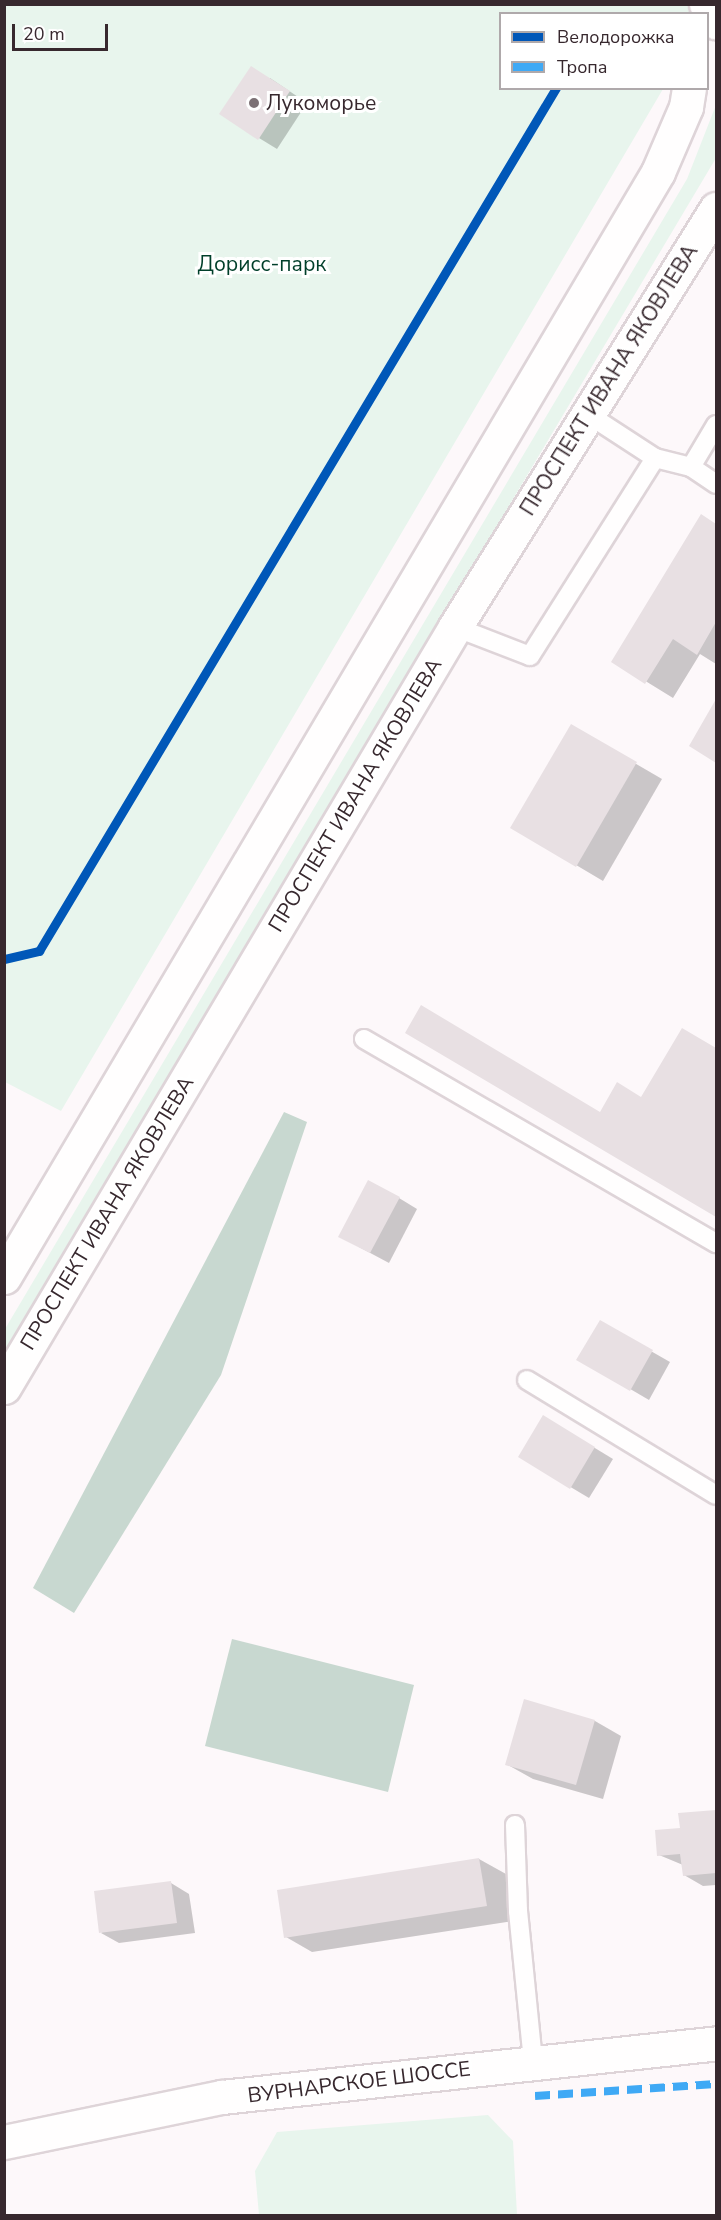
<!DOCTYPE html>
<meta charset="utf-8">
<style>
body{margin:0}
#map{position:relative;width:721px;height:2220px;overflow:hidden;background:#fdf8fa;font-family:"Nunito Sans",sans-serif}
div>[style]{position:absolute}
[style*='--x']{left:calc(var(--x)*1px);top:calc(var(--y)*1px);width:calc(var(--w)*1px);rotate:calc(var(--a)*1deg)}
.green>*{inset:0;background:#e8f5ed}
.forest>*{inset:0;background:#c8d8d0}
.shadow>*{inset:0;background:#0003}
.building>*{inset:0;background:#e8e0e3}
.roads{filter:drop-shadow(2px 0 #ded4d8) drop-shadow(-2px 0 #ded4d8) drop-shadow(0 2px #ded4d8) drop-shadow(0 -2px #ded4d8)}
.service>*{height:18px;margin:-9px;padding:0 9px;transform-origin:9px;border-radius:9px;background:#fffefe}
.primary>*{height:33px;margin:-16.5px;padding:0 16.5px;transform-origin:16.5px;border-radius:16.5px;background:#fffefe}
.quiet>*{height:8px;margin-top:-4px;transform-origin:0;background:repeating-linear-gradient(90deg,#3fa9f5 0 15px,transparent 0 23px)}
.cycleway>*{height:9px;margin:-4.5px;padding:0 4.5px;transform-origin:4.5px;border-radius:4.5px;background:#0057b8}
.dots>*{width:16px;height:16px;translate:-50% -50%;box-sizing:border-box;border:3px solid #fff;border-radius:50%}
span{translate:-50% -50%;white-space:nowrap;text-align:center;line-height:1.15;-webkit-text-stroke:6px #fff;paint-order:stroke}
.poi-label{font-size:21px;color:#37282e}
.left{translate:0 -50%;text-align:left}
.park-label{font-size:21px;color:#003f2a}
.street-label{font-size:21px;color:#37282e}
.frame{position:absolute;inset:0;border:6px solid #37282e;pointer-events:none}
.legend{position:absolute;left:499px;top:12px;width:210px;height:78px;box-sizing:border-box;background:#fff;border:2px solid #afa9ab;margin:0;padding:8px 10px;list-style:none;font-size:18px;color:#37282e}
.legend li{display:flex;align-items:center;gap:12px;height:30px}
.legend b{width:30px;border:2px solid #afa9ab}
.scale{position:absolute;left:12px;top:24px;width:96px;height:27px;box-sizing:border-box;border:3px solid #37282e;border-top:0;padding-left:8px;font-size:18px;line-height:21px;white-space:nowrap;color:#37282e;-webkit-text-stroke:4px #fff;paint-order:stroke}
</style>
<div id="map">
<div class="green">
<div style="clip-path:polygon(5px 5px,690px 5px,693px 13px,500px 14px,500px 88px,663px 89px,61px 1111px,5px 1082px)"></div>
<div style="clip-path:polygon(716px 105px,716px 158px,5px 1353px,5px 1329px,687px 179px)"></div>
<div style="clip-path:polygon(488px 2115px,513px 2141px,517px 2215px,259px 2215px,255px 2171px,277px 2132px)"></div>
</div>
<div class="forest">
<div style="clip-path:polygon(284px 1112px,307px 1122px,221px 1375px,74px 1613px,33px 1588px)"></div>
<div style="clip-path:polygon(232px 1639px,414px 1685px,388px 1792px,205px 1746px)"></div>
</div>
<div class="shadow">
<div style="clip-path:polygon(270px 78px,307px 103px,277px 149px,259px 138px)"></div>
<div style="clip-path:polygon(701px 516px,716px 525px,716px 664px,700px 654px,673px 698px,613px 661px)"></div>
<div style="clip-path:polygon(716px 702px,716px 761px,691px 746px)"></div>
<div style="clip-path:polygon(571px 726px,662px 779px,603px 881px,512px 827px)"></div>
<div style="clip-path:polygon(682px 1030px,716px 1050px,716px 1178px,652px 1144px,716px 1182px,716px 1215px,407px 1032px,600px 1113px,642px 1099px)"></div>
<div style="clip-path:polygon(399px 1198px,417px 1209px,389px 1263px,359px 1247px)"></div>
<div style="clip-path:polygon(600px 1322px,670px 1362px,649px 1400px,579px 1359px)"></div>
<div style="clip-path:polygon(562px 1428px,613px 1459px,589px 1498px,520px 1457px)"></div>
<div style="clip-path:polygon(525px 1701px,595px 1721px,621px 1736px,603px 1799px,533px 1779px,506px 1764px)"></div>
<div style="clip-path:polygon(716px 1811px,716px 1885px,703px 1886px,684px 1875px,683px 1865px,659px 1855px,681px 1830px,680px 1814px)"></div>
<div style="clip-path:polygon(479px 1859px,506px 1874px,513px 1921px,312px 1952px,286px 1937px)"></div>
<div style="clip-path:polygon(171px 1883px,189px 1894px,195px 1933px,119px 1943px,101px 1933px)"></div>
</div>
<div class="building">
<div style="clip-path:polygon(251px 66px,290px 91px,258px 140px,219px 114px)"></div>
<div style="clip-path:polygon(701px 514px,716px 524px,716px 622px,697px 655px,673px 639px,645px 684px,611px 662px)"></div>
<div style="clip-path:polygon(716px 699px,716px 763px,689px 746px)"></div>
<div style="clip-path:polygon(571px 724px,637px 762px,576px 867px,510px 828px)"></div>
<div style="clip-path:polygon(421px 1005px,600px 1112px,617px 1082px,641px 1097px,682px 1028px,716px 1048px,716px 1217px,405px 1033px)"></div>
<div style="clip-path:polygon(368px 1180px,400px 1197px,370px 1253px,338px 1237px)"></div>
<div style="clip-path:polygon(600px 1320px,653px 1350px,630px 1391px,576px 1360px)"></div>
<div style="clip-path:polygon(543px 1415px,595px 1447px,570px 1489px,518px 1457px)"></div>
<div style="clip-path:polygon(524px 1699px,595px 1720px,576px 1785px,505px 1765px)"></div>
<div style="clip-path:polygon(716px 1810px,716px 1873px,683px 1876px,680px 1854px,657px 1856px,655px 1830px,680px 1828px,678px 1813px)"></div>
<div style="clip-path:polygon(479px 1858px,487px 1906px,284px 1938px,277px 1890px)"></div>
<div style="clip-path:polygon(171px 1881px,177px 1923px,99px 1933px,94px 1891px)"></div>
</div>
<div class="roads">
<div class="service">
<div style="--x:586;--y:413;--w:82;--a:33.1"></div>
<div style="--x:655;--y:458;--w:37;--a:14"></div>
<div style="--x:691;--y:467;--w:49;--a:-59.2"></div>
<div style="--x:691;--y:467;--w:30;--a:34"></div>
<div style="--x:455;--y:627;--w:80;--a:21.1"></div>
<div style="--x:530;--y:656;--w:234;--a:-57.7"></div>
<div style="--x:364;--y:1039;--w:407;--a:30.1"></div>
<div style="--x:527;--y:1380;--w:221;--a:31.3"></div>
<div style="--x:515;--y:1825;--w:86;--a:88"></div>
<div style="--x:518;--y:1911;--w:152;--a:84.3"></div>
</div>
<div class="primary">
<div style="--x:706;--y:4;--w:21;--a:61"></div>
<div style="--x:4;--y:1277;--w:1284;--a:-59.38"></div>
<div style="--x:658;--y:172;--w:71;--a:-66.7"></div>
<div style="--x:686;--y:107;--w:19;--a:-81"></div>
<div style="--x:4;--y:1387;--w:884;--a:-59.31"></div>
<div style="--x:455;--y:627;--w:493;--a:-58"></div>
<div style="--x:4;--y:2142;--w:223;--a:-11.7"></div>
<div style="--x:222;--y:2097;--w:497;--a:-6.2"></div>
</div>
</div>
<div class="quiet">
<div style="--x:535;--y:2096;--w:181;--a:-3.8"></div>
</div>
<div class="cycleway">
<div style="--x:4;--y:959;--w:36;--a:-13"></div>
<div style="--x:39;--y:951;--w:1006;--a:-59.08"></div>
</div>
<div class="dots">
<div style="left:254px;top:103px;background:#7c7175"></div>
</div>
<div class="poi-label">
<span class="left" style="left:266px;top:103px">Лукоморье</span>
</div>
<div class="park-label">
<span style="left:262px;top:264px">Дорисс-парк</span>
</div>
<div class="street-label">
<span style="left:609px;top:380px;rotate:-58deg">ПРОСПЕКТ ИВАНА ЯКОВЛЕВА</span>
<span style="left:355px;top:795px;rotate:-59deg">ПРОСПЕКТ ИВАНА ЯКОВЛЕВА</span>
<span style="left:107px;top:1213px;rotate:-59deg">ПРОСПЕКТ ИВАНА ЯКОВЛЕВА</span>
<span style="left:359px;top:2082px;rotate:-7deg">ВУРНАРСКОЕ ШОССЕ</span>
</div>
<div class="frame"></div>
<ul class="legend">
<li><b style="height:8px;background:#0057b8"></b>Велодорожка</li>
<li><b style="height:8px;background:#3fa9f5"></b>Тропа</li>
</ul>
<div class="scale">20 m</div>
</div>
